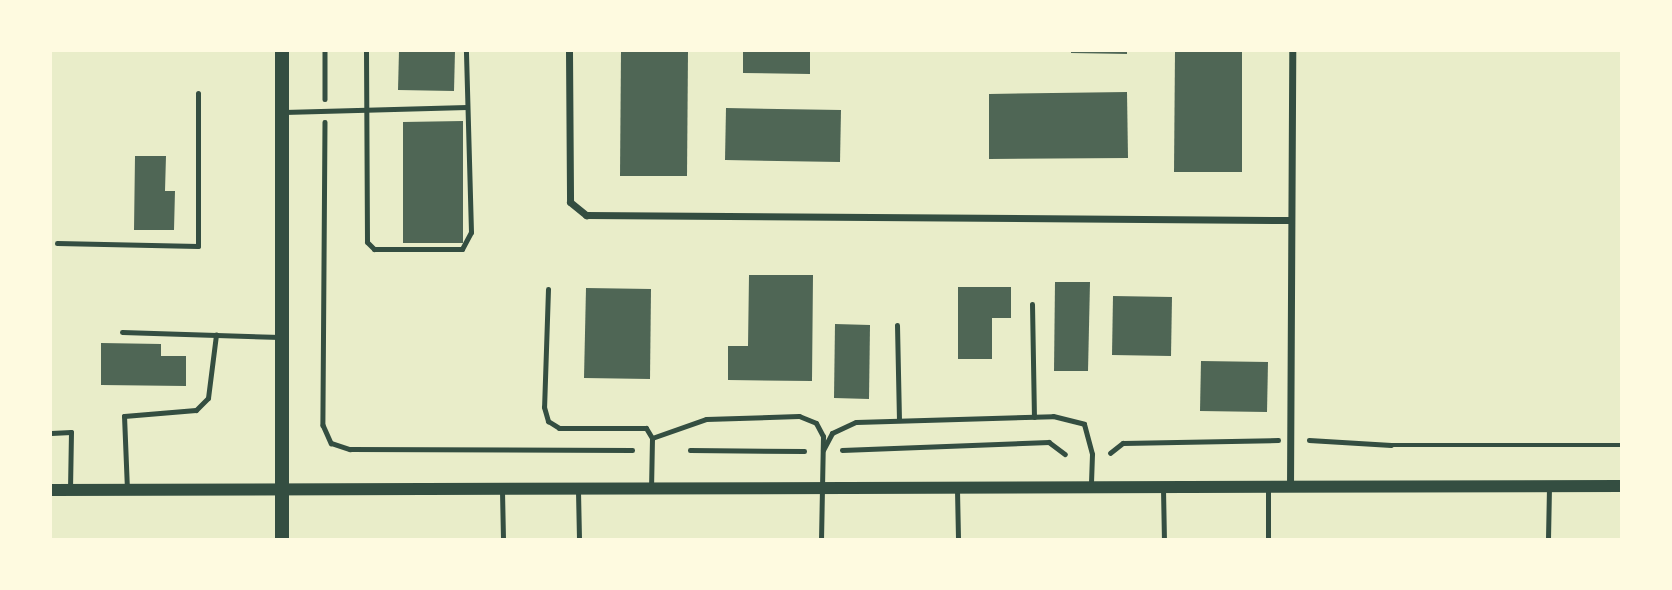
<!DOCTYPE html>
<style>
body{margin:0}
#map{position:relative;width:1672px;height:590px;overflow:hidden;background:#e9edc9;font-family:Spectral,serif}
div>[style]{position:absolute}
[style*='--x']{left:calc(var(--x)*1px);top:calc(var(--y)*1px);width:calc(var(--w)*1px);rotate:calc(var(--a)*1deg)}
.building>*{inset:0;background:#4f6655}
.path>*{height:4.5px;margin:-2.25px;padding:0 2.25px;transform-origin:2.25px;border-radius:2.25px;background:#344e41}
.service>*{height:5px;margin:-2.5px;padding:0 2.5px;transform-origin:2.5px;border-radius:2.5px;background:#344e41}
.minor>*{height:7px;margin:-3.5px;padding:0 3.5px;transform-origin:3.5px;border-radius:3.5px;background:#344e41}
.tertiary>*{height:12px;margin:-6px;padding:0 6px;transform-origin:6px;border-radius:6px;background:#344e41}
.secondary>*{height:14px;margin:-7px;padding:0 7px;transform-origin:7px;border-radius:7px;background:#344e41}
span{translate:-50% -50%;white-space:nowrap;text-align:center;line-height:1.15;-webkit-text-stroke:5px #fefae0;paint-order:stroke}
.frame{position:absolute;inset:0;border:52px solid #fefae0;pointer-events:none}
</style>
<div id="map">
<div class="building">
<div style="clip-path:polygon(399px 51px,455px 51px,454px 91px,398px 90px)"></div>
<div style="clip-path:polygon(621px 51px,688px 51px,687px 176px,620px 176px)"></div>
<div style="clip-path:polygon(743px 51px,810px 51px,810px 74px,743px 73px)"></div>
<div style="clip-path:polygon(1071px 51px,1127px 51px,1127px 54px,1071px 53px)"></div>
<div style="clip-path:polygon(1175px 51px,1242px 51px,1242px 172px,1174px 172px)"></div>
<div style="clip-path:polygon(1127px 92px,1128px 158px,989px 159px,989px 94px)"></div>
<div style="clip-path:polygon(726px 108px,841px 110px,840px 162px,725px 160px)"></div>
<div style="clip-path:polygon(463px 121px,463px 243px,403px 243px,403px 122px)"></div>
<div style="clip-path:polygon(135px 156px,166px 156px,165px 191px,175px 191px,174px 230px,134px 230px)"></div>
<div style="clip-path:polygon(749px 275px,813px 275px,812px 381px,728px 380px,728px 346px,748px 346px)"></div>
<div style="clip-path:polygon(1055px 282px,1090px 282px,1088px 371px,1054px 371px)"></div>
<div style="clip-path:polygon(958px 287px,1011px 287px,1011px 318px,992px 318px,992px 359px,958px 359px)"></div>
<div style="clip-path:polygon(586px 288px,651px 289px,650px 379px,584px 378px)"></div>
<div style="clip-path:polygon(1113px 296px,1172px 297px,1171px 356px,1112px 355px)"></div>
<div style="clip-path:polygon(835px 324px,870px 325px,869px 399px,834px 398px)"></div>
<div style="clip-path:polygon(101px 343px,161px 344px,161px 356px,186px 356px,186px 386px,101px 385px)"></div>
<div style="clip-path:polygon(1201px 361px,1268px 362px,1267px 412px,1200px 411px)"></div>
</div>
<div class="path">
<div style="--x:325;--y:51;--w:48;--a:90"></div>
<div style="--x:325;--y:122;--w:303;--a:90.4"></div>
<div style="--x:323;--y:425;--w:20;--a:66"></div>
<div style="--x:331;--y:443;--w:20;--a:18"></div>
<div style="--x:350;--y:449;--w:282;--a:0.2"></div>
<div style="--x:1309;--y:440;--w:82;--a:3.5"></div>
<div style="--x:1391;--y:445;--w:230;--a:0"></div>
<div style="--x:690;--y:450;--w:114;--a:0.5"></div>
<div style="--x:842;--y:450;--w:207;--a:-2.2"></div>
<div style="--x:1049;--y:442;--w:20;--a:37"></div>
<div style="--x:1110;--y:453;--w:16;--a:-38"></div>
<div style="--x:1123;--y:443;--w:155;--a:-1.1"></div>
</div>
<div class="service">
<div style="--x:366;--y:51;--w:191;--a:89.7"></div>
<div style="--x:367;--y:242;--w:10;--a:45"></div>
<div style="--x:374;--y:249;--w:88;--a:0"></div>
<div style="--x:462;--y:249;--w:19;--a:-62"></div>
<div style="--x:471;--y:232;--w:181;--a:-91.6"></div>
<div style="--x:284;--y:112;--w:183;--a:-1.6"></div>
<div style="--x:57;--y:243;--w:141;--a:1.2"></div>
<div style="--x:198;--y:246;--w:153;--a:-90"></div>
<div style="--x:548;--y:289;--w:118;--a:91.9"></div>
<div style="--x:544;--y:407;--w:15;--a:74"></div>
<div style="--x:548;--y:421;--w:13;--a:32"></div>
<div style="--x:559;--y:428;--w:87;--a:0"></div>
<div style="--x:646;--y:428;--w:12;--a:59"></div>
<div style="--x:652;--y:438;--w:50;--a:91.1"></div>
<div style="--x:1032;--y:304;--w:113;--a:89"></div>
<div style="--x:897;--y:325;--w:94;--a:88.8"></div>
<div style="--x:122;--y:332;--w:158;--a:1.8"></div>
<div style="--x:51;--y:433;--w:20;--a:-3"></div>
<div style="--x:71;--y:432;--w:58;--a:91"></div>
<div style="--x:652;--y:438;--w:57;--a:-19.4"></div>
<div style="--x:706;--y:419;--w:93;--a:-1.8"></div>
<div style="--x:799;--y:416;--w:18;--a:22"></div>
<div style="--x:816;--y:423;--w:15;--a:62"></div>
<div style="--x:823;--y:436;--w:103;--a:91.1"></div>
<div style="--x:823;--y:450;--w:19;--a:-62"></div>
<div style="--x:832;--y:433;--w:26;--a:-25"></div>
<div style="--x:856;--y:422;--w:197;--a:-1.7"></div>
<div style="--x:1053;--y:416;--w:32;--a:14"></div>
<div style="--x:1084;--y:424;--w:31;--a:75"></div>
<div style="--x:1092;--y:454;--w:32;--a:92"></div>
<div style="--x:1163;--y:489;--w:50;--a:88.9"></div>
<div style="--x:1268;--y:489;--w:50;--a:90"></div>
<div style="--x:127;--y:490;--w:74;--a:-92.3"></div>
<div style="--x:124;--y:416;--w:72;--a:-4.8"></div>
<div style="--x:196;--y:410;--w:17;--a:-45"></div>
<div style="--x:208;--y:398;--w:64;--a:-82.8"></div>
<div style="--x:957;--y:490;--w:49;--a:88.8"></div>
<div style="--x:502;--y:491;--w:48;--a:88.8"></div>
<div style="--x:578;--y:491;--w:48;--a:88.8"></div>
<div style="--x:1548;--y:539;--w:53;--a:-88.9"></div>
</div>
<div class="minor">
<div style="--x:569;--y:51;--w:151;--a:89.6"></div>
<div style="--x:570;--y:202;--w:21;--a:39"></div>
<div style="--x:586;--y:215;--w:705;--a:0.41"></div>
<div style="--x:1290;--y:488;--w:437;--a:-89.7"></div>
</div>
<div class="tertiary">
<div style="--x:51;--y:490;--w:1570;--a:-0.15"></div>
</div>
<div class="secondary">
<div style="--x:282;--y:539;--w:488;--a:-90"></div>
</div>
<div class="frame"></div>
</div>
